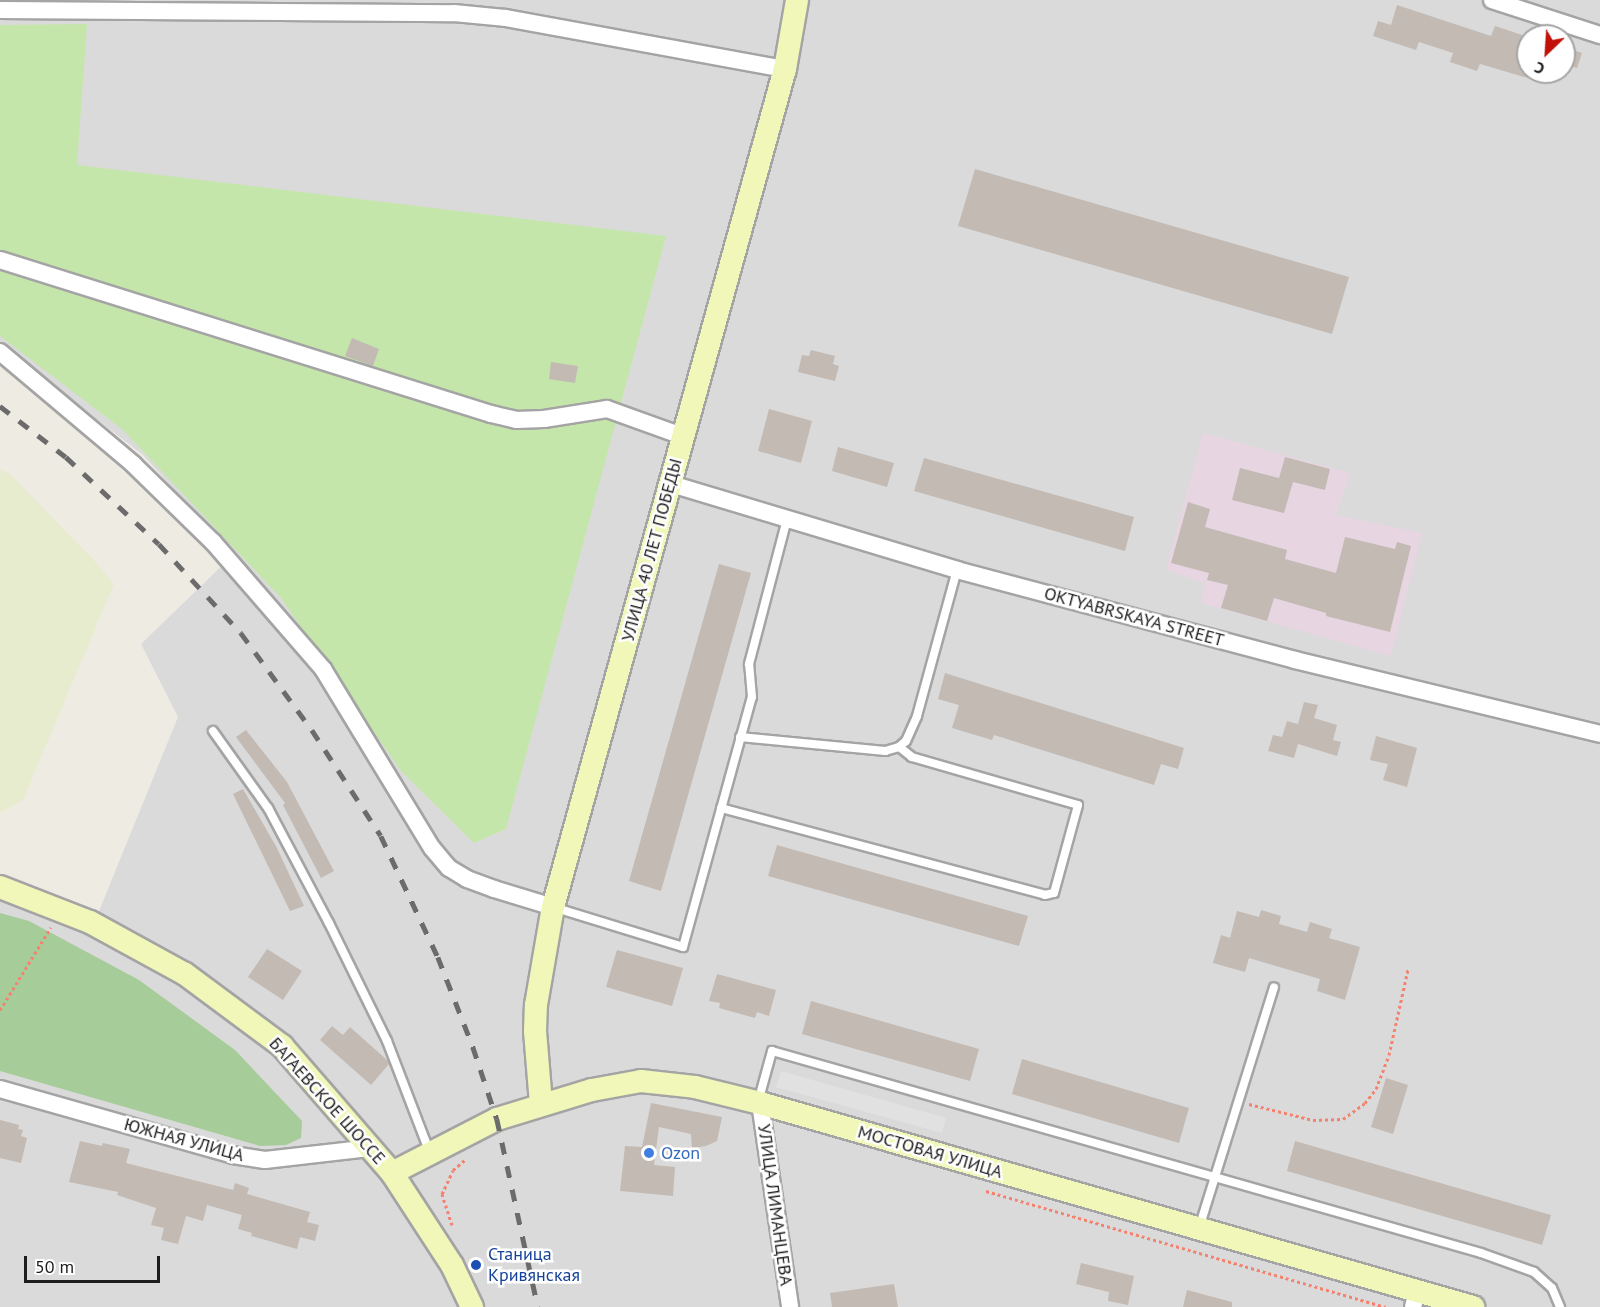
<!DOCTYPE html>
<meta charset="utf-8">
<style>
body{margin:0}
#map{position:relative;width:1600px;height:1307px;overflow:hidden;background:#eeebe3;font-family:"PT Sans",sans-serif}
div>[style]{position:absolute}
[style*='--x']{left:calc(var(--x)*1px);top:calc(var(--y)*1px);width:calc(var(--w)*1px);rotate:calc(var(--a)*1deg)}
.residential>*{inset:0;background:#dbdada}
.industrial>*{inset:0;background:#e7d5e2}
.farmland>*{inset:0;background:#e8eccf}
.grass>*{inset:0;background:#c5e6aa}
.forest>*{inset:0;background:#a5cc99}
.parking>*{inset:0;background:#e1e1e1}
.building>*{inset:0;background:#c2bab3}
.path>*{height:3px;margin-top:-1.5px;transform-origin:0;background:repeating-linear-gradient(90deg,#f4826e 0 3px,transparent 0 6px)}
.roads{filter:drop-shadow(2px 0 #a4a4a4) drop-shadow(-2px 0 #a4a4a4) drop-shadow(0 2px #a4a4a4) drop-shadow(0 -2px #a4a4a4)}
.lane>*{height:8px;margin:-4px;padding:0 4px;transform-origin:4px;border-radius:4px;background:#fff}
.street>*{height:16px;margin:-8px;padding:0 8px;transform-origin:8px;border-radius:8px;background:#fff}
.secondary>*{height:22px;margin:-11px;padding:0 11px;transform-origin:11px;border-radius:11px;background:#f0f7b8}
.rail>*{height:4.5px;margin-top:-2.25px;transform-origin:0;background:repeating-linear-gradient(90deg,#6b6b6b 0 12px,transparent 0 24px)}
.dots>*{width:16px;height:16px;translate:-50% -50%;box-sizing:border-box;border:3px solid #fff;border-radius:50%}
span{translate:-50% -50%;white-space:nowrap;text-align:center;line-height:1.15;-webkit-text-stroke:5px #fff;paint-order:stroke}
.street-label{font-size:18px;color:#1d1d1d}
.shop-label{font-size:18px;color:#366cbe}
.left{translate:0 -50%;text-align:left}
.transit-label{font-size:18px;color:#164399}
.north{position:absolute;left:1516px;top:24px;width:60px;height:60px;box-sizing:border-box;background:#fff;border:2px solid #a5a5a5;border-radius:50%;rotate:205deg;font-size:16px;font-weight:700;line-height:24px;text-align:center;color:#1d1d1d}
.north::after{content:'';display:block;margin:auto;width:21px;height:27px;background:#c21108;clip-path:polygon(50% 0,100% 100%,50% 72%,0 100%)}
.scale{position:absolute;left:24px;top:1256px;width:136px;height:27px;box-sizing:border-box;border:3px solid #1d1d1d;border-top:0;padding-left:8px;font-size:18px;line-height:21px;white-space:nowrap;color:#1d1d1d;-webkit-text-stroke:4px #fff;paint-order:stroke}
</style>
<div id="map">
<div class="residential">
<div style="clip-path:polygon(evenodd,0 0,1600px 0,1600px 1307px,0 1307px,0 879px,97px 916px,178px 717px,141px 644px,233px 555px,143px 455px,0 344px,0 0,1528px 36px,1564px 36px,1564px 72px,1528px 72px,1528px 36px)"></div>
</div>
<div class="industrial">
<div style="clip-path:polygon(1203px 433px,1350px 473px,1336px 515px,1422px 533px,1391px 656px,1201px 603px,1205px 583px,1166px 570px)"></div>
</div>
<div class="farmland">
<div style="clip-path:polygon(0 470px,10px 474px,93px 559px,114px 584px,23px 800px,0 813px)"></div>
</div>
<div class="grass">
<div style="clip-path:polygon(87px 24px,77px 165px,666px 236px,506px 829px,474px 843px,401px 771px,281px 598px,123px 430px,0 336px,0 25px)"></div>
</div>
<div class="forest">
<div style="clip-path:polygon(0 913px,29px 921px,139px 980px,235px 1050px,302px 1121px,301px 1138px,286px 1145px,260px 1146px,0 1071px)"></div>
</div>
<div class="parking">
<div style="clip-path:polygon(781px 1071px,946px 1118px,942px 1133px,776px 1087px)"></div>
</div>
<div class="building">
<div style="clip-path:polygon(1397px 5px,1491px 36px,1495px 26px,1528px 37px,1528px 78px,1480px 64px,1477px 71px,1450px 62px,1453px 53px,1419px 42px,1416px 50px,1373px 36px,1378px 21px,1391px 25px)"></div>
<div style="clip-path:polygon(1564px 47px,1582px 53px,1577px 68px,1564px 65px)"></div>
<div style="clip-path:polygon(975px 169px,1349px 277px,1332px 334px,958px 226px)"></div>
<div style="clip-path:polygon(352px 338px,379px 349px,373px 366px,345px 356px)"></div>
<div style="clip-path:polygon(811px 350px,835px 356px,833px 364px,839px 366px,835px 381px,798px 372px,802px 355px,809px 356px)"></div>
<div style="clip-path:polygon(551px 362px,578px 366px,575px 383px,549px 379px)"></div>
<div style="clip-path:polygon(769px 409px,812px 421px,801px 463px,758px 451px)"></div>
<div style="clip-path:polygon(838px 447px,894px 463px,887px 487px,832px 471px)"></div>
<div style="clip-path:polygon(1285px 457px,1330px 469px,1325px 490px,1293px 482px,1284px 513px,1232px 500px,1240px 468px,1279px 478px)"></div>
<div style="clip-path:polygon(924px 458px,1134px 517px,1125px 551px,914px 491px)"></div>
<div style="clip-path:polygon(1188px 502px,1210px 509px,1205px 527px,1287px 550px,1285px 559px,1336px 573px,1345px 537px,1395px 549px,1397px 542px,1411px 546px,1390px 632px,1326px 616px,1326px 613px,1274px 598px,1267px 621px,1221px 608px,1228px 585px,1207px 580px,1209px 573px,1171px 563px)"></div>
<div style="clip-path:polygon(719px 564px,751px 573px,661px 891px,629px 881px)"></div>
<div style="clip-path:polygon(945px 673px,1184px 748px,1178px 769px,1161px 764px,1154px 785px,994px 735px,992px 740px,952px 728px,959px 705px,938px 699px)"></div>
<div style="clip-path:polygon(1304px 702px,1318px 705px,1314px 718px,1337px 725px,1333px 740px,1341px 742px,1337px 756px,1298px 744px,1294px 758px,1268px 751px,1273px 735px,1282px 737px,1287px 721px,1298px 724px)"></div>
<div style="clip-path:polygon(246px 730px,287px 782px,334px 871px,321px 878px,283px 805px,285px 803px,236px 737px)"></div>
<div style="clip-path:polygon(1376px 736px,1417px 748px,1407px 787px,1383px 780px,1388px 764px,1370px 760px)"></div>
<div style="clip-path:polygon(243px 789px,277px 848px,304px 906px,290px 911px,233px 794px)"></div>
<div style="clip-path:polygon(777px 845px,1028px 916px,1019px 946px,768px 876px)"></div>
<div style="clip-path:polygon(1261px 910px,1281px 916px,1279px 924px,1307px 932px,1310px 922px,1332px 929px,1329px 938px,1360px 947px,1345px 1000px,1317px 991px,1320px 979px,1249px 958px,1245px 972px,1213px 963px,1221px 935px,1230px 938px,1237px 911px,1259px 917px)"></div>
<div style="clip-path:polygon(267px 949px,302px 971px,283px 1000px,248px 977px)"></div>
<div style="clip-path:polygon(617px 950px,683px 968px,672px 1006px,606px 987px)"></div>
<div style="clip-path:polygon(717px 974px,776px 990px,769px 1016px,757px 1012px,755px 1018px,719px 1008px,720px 1003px,709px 1001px)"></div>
<div style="clip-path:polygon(811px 1001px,979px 1049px,970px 1081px,802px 1034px)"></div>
<div style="clip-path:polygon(332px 1026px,343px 1035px,350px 1027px,387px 1060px,389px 1064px,371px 1085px,320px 1040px)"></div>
<div style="clip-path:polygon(1022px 1059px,1189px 1108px,1179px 1143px,1012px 1094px)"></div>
<div style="clip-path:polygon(1386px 1078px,1408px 1085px,1393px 1134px,1371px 1127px)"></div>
<div style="clip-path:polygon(651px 1103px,722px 1117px,717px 1141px,706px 1146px,692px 1148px,691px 1134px,659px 1127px,654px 1165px,675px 1167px,673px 1196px,620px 1191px,625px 1146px,642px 1147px)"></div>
<div style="clip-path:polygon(0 1120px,19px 1125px,18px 1129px,23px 1130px,21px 1136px,27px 1138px,21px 1163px,0 1158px)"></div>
<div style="clip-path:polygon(80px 1141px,102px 1146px,103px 1143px,130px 1149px,126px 1163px,233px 1190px,235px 1183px,249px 1188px,247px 1194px,310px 1212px,307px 1222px,319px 1225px,315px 1241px,300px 1237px,297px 1249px,251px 1236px,252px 1233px,238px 1229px,242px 1215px,207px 1205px,203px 1221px,186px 1216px,178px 1244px,161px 1240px,164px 1228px,151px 1225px,156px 1208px,117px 1195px,118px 1192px,69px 1182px)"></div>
<div style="clip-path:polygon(1295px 1141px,1551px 1215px,1542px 1245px,1287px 1171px)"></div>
<div style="clip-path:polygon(1081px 1263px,1134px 1276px,1128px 1305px,1108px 1301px,1109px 1292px,1076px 1284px)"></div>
<div style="clip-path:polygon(894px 1284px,898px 1307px,832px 1307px,830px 1293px)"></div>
<div style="clip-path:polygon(1187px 1290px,1232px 1302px,1232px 1307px,1183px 1307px)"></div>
</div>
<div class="path">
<div style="--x:0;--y:1010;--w:97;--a:-58.4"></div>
<div style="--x:1249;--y:1104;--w:66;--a:14"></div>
<div style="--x:1313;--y:1120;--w:30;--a:-2"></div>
<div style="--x:1343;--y:1119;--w:27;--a:-36"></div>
<div style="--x:1365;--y:1103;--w:18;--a:-52"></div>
<div style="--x:1376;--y:1089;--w:36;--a:-69"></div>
<div style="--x:1389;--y:1055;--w:88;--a:-77.5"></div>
<div style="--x:986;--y:1191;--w:416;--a:16.2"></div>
<div style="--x:452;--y:1225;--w:33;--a:-108"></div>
<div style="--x:442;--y:1194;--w:26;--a:-65"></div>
<div style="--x:453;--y:1170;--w:16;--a:-40"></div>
</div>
<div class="roads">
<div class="lane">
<div style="--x:213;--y:731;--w:95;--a:54.5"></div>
<div style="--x:268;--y:808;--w:130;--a:62.1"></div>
<div style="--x:329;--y:923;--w:131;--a:63.8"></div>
<div style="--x:387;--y:1041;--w:120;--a:69"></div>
<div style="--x:740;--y:737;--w:146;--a:5.5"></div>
<div style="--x:885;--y:751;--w:15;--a:-16"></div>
<div style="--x:899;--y:747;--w:9;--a:-41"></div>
<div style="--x:906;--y:741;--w:27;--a:-66"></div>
<div style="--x:917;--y:716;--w:151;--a:-74.7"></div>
<div style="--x:721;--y:808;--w:335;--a:15"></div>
<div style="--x:1045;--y:895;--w:9;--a:-13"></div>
<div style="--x:1054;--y:893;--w:91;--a:-74.7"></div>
<div style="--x:1078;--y:805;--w:173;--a:-163.9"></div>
<div style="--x:912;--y:757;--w:16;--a:-142"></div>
<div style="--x:553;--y:907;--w:136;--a:17.1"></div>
<div style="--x:683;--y:947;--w:259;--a:-74.6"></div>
<div style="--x:752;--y:697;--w:33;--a:-95"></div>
<div style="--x:749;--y:664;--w:150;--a:-75.3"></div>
<div style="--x:758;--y:1102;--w:53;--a:-74.6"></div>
<div style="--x:772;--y:1051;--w:737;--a:15.9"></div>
<div style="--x:1481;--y:1253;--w:56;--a:19.7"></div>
<div style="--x:1534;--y:1272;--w:24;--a:42"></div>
<div style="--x:1552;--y:1288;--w:21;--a:67"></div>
<div style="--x:1199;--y:1228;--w:252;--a:-72.7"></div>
</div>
<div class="street">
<div style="--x:1492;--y:0;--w:114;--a:18"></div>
<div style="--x:0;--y:10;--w:454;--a:0.4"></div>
<div style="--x:454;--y:13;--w:52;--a:5.5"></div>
<div style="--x:506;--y:18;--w:284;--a:10.4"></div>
<div style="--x:0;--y:260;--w:515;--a:17.41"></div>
<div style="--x:491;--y:414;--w:26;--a:13"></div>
<div style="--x:516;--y:420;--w:28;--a:-2"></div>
<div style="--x:544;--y:419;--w:64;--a:-9"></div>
<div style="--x:607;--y:409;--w:80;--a:19.8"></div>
<div style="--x:0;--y:352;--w:175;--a:40.1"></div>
<div style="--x:134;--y:465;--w:110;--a:44.3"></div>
<div style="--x:213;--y:542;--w:168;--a:49.1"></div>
<div style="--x:323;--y:669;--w:210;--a:58.7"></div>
<div style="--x:432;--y:848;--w:26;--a:50"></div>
<div style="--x:449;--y:868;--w:21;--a:31"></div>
<div style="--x:467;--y:879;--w:29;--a:20"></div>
<div style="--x:494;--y:889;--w:62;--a:17"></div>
<div style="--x:671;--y:484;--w:299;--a:16.7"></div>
<div style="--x:957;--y:570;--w:350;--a:14.9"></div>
<div style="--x:1295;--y:660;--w:314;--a:13.6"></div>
<div style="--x:0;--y:1089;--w:242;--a:15.8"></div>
<div style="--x:233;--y:1155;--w:32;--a:9"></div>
<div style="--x:265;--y:1160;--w:107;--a:-6.5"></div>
<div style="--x:760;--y:1103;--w:206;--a:81.6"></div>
<div style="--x:1413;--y:1307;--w:16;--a:-76"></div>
</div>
<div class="secondary">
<div style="--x:0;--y:887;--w:97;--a:21.3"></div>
<div style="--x:90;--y:922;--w:108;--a:28.7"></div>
<div style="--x:185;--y:974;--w:121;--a:36.6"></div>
<div style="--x:282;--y:1046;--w:168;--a:49.1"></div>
<div style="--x:392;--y:1173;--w:110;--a:56.9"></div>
<div style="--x:452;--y:1265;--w:47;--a:64.5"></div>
<div style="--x:541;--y:1104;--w:73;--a:-94.7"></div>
<div style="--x:535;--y:1031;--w:26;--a:-88"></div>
<div style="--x:536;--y:1005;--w:99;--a:-80.2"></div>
<div style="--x:553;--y:907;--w:870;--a:-74.53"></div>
<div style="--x:785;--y:69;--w:70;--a:-80.1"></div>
<div style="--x:392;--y:1173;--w:118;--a:-27.2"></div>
<div style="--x:497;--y:1119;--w:99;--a:-17"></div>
<div style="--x:592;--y:1090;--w:50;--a:-10.4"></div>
<div style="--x:641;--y:1081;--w:54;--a:6.3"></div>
<div style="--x:695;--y:1087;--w:67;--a:13.8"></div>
<div style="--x:760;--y:1103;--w:742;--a:15.97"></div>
</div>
</div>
<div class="rail">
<div style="--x:0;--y:406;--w:83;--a:37.7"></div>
<div style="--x:66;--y:457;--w:127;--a:43.1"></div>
<div style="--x:159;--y:544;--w:121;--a:47.3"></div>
<div style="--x:241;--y:633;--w:120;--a:53.8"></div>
<div style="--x:312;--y:730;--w:126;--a:56.9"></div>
<div style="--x:381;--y:836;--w:134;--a:64.8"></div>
<div style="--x:438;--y:957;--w:97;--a:68.7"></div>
<div style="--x:473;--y:1047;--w:76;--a:71.6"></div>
<div style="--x:497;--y:1119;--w:192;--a:77.7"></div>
</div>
<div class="dots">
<div style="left:649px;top:1153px;background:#3f7fe0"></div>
<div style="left:476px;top:1265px;background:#1a4fb4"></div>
</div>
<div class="street-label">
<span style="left:652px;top:550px;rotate:-75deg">УЛИЦА 40 ЛЕТ ПОБЕДЫ</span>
<span style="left:1134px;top:617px;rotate:15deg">OKTYABRSKAYA STREET</span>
<span style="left:327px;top:1101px;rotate:48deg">БАГАЕВСКОЕ ШОССЕ</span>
<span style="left:184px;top:1140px;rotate:15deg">ЮЖНАЯ УЛИЦА</span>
<span style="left:930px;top:1152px;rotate:16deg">МОСТОВАЯ УЛИЦА</span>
<span style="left:775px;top:1205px;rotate:82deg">УЛИЦА ЛИМАНЦЕВА</span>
</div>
<div class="shop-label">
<span class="left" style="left:661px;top:1153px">Ozon</span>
</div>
<div class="transit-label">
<span class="left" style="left:488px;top:1265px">Станица<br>Кривянская</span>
</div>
<div class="north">С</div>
<div class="scale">50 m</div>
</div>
